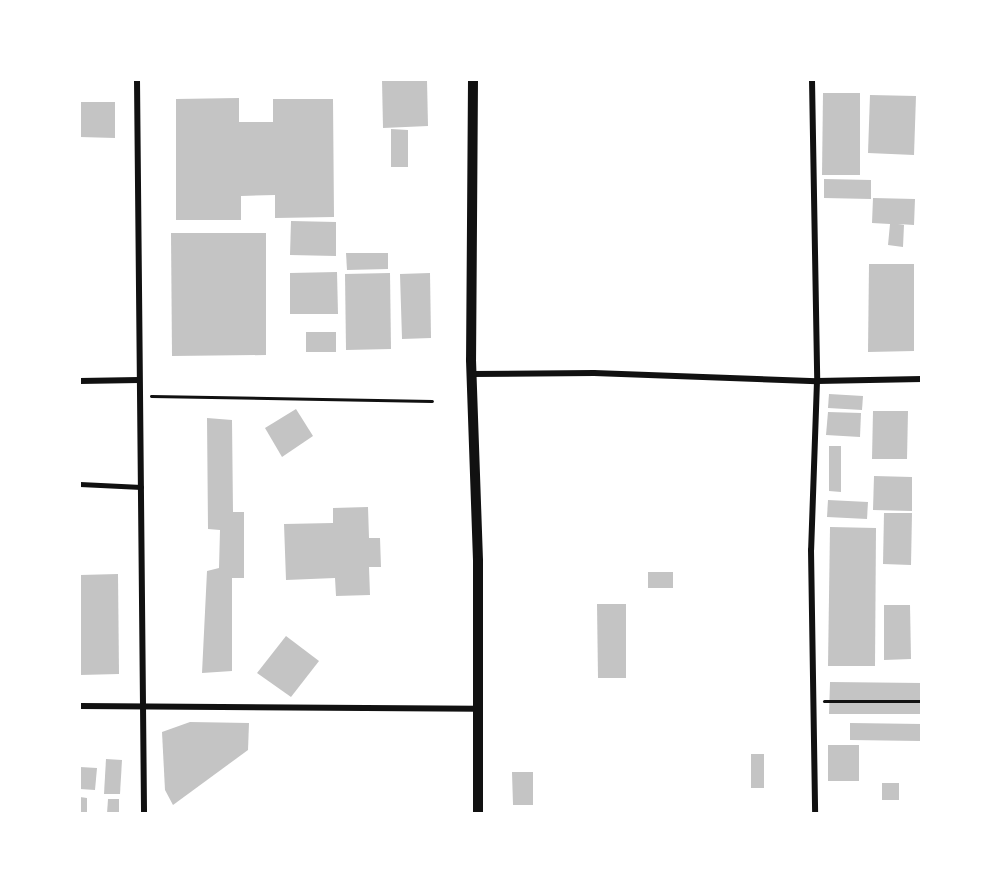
<!DOCTYPE html>
<style>
body{margin:0}
#map{position:relative;width:1001px;height:893px;overflow:hidden;background:#fff;font-family:"Fira Sans",sans-serif}
div>[style]{position:absolute}
[style*='--x']{left:calc(var(--x)*1px);top:calc(var(--y)*1px);width:calc(var(--w)*1px);rotate:calc(var(--a)*1deg)}
.building>*{inset:0;background:#c4c4c4}
.path>*{height:3px;margin:-1.5px;padding:0 1.5px;transform-origin:1.5px;border-radius:1.5px;background:#111}
.service>*{height:4.5px;margin:-2.25px;padding:0 2.25px;transform-origin:2.25px;border-radius:2.25px;background:#111}
.minor>*{height:6px;margin:-3px;padding:0 3px;transform-origin:3px;border-radius:3px;background:#111}
.tertiary>*{height:10px;margin:-5px;padding:0 5px;transform-origin:5px;border-radius:5px;background:#111}
span{translate:-50% -50%;white-space:nowrap;text-align:center;line-height:1.15;-webkit-text-stroke:5px #fff;paint-order:stroke}
.frame{position:absolute;inset:0;border:81px solid #fff;pointer-events:none}
</style>
<div id="map">
<div class="building">
<div style="clip-path:polygon(382px 80px,427px 80px,428px 126px,383px 128px)"></div>
<div style="clip-path:polygon(823px 93px,860px 93px,860px 175px,822px 175px)"></div>
<div style="clip-path:polygon(870px 95px,916px 96px,914px 155px,868px 153px)"></div>
<div style="clip-path:polygon(239px 98px,239px 122px,273px 122px,273px 99px,333px 99px,334px 217px,275px 218px,275px 195px,241px 196px,241px 220px,176px 220px,176px 99px)"></div>
<div style="clip-path:polygon(80px 102px,115px 102px,115px 138px,80px 137px)"></div>
<div style="clip-path:polygon(391px 129px,408px 130px,408px 167px,391px 167px)"></div>
<div style="clip-path:polygon(824px 179px,871px 180px,871px 199px,824px 198px)"></div>
<div style="clip-path:polygon(873px 198px,915px 199px,914px 225px,898px 224px,904px 225px,903px 247px,888px 245px,890px 224px,872px 223px)"></div>
<div style="clip-path:polygon(291px 221px,336px 222px,336px 256px,290px 255px)"></div>
<div style="clip-path:polygon(171px 233px,266px 233px,266px 355px,172px 356px)"></div>
<div style="clip-path:polygon(346px 253px,388px 253px,388px 269px,347px 270px)"></div>
<div style="clip-path:polygon(869px 264px,914px 264px,914px 351px,868px 352px)"></div>
<div style="clip-path:polygon(337px 272px,338px 314px,290px 314px,290px 273px)"></div>
<div style="clip-path:polygon(390px 273px,391px 349px,346px 350px,345px 274px)"></div>
<div style="clip-path:polygon(430px 273px,431px 338px,402px 339px,400px 274px)"></div>
<div style="clip-path:polygon(306px 332px,336px 332px,336px 352px,306px 352px)"></div>
<div style="clip-path:polygon(829px 394px,863px 396px,862px 410px,828px 408px)"></div>
<div style="clip-path:polygon(296px 409px,313px 436px,282px 457px,265px 428px)"></div>
<div style="clip-path:polygon(873px 411px,908px 411px,907px 459px,872px 459px)"></div>
<div style="clip-path:polygon(828px 412px,861px 413px,860px 437px,826px 435px)"></div>
<div style="clip-path:polygon(207px 418px,232px 420px,233px 512px,244px 512px,244px 578px,232px 578px,232px 671px,202px 673px,207px 571px,219px 568px,220px 530px,208px 529px)"></div>
<div style="clip-path:polygon(829px 446px,841px 446px,841px 492px,829px 491px)"></div>
<div style="clip-path:polygon(874px 476px,912px 477px,912px 511px,873px 510px)"></div>
<div style="clip-path:polygon(828px 500px,868px 502px,867px 519px,827px 517px)"></div>
<div style="clip-path:polygon(368px 507px,369px 538px,380px 538px,381px 567px,369px 567px,370px 595px,336px 596px,335px 578px,286px 580px,284px 524px,333px 523px,333px 508px)"></div>
<div style="clip-path:polygon(884px 513px,912px 513px,911px 565px,883px 564px)"></div>
<div style="clip-path:polygon(830px 527px,876px 528px,875px 666px,828px 666px)"></div>
<div style="clip-path:polygon(648px 572px,673px 572px,673px 588px,648px 588px)"></div>
<div style="clip-path:polygon(118px 574px,119px 674px,80px 675px,80px 575px)"></div>
<div style="clip-path:polygon(597px 604px,626px 604px,626px 678px,598px 678px)"></div>
<div style="clip-path:polygon(884px 605px,910px 605px,911px 659px,884px 660px)"></div>
<div style="clip-path:polygon(286px 636px,319px 661px,291px 697px,257px 673px)"></div>
<div style="clip-path:polygon(830px 682px,922px 683px,922px 714px,829px 714px)"></div>
<div style="clip-path:polygon(190px 722px,249px 723px,248px 750px,173px 805px,165px 790px,162px 732px)"></div>
<div style="clip-path:polygon(850px 723px,922px 724px,921px 741px,850px 740px)"></div>
<div style="clip-path:polygon(828px 745px,859px 745px,859px 781px,828px 781px)"></div>
<div style="clip-path:polygon(751px 754px,764px 754px,764px 788px,751px 788px)"></div>
<div style="clip-path:polygon(106px 759px,122px 760px,120px 794px,104px 794px)"></div>
<div style="clip-path:polygon(80px 767px,97px 768px,95px 790px,80px 789px)"></div>
<div style="clip-path:polygon(512px 772px,533px 772px,533px 805px,513px 805px)"></div>
<div style="clip-path:polygon(882px 783px,899px 783px,899px 800px,882px 800px)"></div>
<div style="clip-path:polygon(80px 797px,87px 798px,87px 813px,80px 813px)"></div>
<div style="clip-path:polygon(108px 799px,119px 799px,119px 814px,107px 814px)"></div>
</div>
<div class="path">
<div style="--x:151;--y:396;--w:281;--a:1"></div>
<div style="--x:824;--y:701;--w:98;--a:0"></div>
</div>
<div class="service">
<div style="--x:80;--y:484;--w:61;--a:2.8"></div>
</div>
<div class="minor">
<div style="--x:137;--y:80;--w:734;--a:89.45"></div>
<div style="--x:812;--y:80;--w:301;--a:89"></div>
<div style="--x:817;--y:381;--w:169;--a:92"></div>
<div style="--x:811;--y:550;--w:264;--a:89.1"></div>
<div style="--x:472;--y:374;--w:122;--a:-0.5"></div>
<div style="--x:594;--y:373;--w:223;--a:2.1"></div>
<div style="--x:817;--y:381;--w:105;--a:-1.1"></div>
<div style="--x:80;--y:381;--w:59;--a:-1"></div>
<div style="--x:80;--y:706;--w:397;--a:0.4"></div>
</div>
<div class="tertiary">
<div style="--x:473;--y:80;--w:280;--a:90.4"></div>
<div style="--x:471;--y:360;--w:201;--a:88"></div>
<div style="--x:478;--y:561;--w:253;--a:90"></div>
</div>
<div class="frame"></div>
</div>
